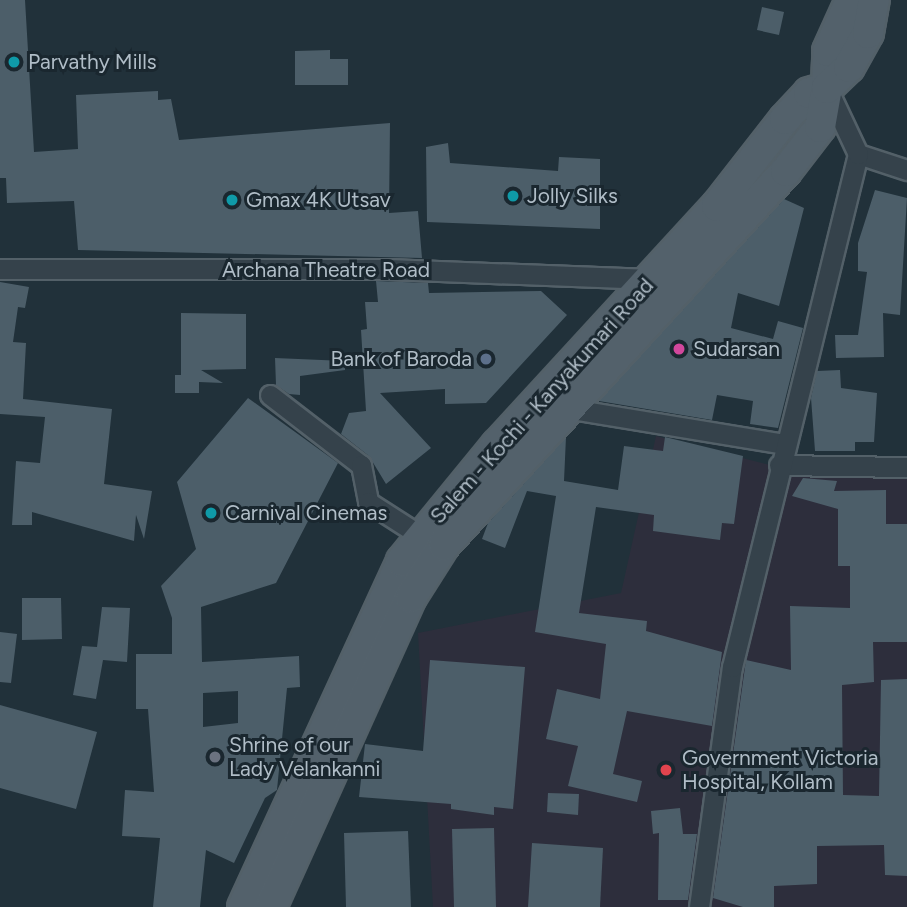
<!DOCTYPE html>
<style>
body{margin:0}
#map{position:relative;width:907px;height:907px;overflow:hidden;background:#21313a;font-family:Figtree,sans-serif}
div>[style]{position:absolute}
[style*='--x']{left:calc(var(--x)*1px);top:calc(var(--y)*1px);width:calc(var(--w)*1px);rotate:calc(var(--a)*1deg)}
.medical>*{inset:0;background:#2d2e3c}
.building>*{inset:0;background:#4c5e69}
.roads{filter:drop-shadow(2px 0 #536068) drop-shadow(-2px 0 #536068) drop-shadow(0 2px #536068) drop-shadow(0 -2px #536068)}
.minor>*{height:19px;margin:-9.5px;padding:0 9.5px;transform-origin:9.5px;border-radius:9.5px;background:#35424b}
.primary>*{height:30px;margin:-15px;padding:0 15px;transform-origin:15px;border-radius:15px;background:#53616b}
.dots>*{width:19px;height:19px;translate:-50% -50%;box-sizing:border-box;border:4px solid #1a272f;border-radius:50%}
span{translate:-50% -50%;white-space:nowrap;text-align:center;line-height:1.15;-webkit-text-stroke:6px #1a272f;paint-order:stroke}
.poi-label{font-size:21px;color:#b0bdc7}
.left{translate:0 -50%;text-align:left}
.right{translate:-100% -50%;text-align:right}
.street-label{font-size:21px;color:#b0bdc7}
</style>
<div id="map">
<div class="medical">
<div style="clip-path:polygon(656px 436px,790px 470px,907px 471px,907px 907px,433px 907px,418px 633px,621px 593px)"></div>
</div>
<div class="building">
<div style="clip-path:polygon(0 0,25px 0,34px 152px,78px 149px,76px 95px,158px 91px,158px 100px,171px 99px,179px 140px,390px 123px,389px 213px,418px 211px,422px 258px,78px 250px,74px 201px,7px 203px,6px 178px,0 178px)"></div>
<div style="clip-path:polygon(762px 7px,784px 12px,779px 35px,757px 30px)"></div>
<div style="clip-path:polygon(330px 50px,330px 59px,348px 59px,348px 85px,295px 85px,295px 51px)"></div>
<div style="clip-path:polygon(448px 143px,450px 163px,558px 171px,559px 157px,600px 159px,600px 229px,427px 222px,426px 147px)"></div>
<div style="clip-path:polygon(875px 190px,907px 198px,900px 315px,883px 313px,884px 357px,836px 358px,835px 335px,858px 335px,867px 272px,858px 271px,858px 243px)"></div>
<div style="clip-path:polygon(784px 199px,804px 208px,779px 306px,738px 293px,731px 328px,773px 339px,778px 321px,803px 328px,778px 428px,750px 424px,753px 401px,717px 395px,712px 420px,599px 401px)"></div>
<div style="clip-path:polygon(376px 281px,428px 283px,429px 293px,541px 291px,567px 315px,486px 403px,445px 404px,445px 389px,380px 393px,431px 448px,386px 484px,369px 456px,341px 434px,349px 413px,366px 411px,361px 330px,367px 329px,365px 302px,378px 302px)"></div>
<div style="clip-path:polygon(0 282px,29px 287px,25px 308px,18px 307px,13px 342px,26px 343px,23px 399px,112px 409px,104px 484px,152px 491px,144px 539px,136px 515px,134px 541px,32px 512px,32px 525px,12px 525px,16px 461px,40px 463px,45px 417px,0 414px)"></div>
<div style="clip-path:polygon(181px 313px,246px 314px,246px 369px,201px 370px,223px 383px,199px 382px,199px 393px,175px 393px,175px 375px,181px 375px)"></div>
<div style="clip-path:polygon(275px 358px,345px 361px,345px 370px,300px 376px,300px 395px,289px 394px,276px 385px)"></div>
<div style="clip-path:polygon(840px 370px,841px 388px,877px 393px,874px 442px,855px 442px,855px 451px,815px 451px,811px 398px,817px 371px)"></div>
<div style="clip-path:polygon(evenodd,248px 398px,338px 463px,276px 583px,201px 607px,202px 662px,299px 656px,300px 687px,287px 688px,277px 790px,265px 798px,234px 863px,206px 850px,200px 907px,153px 907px,160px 838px,122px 836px,125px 790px,154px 792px,148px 709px,136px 709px,136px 654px,172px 654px,172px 618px,161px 586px,196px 549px,177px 482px,248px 398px,238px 691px,238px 723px,203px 727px,203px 693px,238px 691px)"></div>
<div style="clip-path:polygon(566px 437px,564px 481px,618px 490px,624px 446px,663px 451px,665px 437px,743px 456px,734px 524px,722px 523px,720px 540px,653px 531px,654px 515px,596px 507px,579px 613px,647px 621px,646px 631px,722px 652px,712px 726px,627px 711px,613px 774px,642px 781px,637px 802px,568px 786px,578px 746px,546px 739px,557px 689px,600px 699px,606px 644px,535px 632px,556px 496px,527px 491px,505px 548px,482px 539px,488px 523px)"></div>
<div style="clip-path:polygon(803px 478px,837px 481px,834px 491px,886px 490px,886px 524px,907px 524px,907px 642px,873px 642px,874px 682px,842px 685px,843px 795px,879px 796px,881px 680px,907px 679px,907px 876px,885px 875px,884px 845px,817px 846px,817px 884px,774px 886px,774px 907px,743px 907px,713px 898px,746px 660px,791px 670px,790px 606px,850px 608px,850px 566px,838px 566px,838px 509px,792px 496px)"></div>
<div style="clip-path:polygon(22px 598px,61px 598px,62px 639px,22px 640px)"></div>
<div style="clip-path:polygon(102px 607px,130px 608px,127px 662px,103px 660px,96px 699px,73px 695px,82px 646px,97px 647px)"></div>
<div style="clip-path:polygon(0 632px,17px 634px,11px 683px,0 682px)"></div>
<div style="clip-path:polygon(430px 660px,525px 667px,513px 809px,494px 807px,494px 815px,451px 809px,451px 804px,359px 797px,365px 744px,423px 751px)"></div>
<div style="clip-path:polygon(0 705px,97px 732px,76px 809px,0 788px)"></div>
<div style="clip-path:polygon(548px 793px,579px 794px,578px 815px,547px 812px)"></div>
<div style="clip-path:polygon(680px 808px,683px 834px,697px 834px,688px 900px,658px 900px,659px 833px,653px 834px,651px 811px)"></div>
<div style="clip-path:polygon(494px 828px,496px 907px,454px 907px,452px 829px)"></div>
<div style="clip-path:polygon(408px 831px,411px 907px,346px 907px,344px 833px)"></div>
<div style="clip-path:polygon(532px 843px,603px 848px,600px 907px,528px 907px)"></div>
</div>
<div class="roads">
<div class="minor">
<div style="--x:858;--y:154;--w:52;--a:18.1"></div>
<div style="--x:0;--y:269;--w:388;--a:0"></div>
<div style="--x:388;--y:269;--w:263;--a:2.2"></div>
<div style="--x:270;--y:395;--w:115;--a:37.6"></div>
<div style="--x:361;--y:465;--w:38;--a:79"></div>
<div style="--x:368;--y:502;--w:63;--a:32.7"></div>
<div style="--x:565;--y:408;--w:223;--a:9.3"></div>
<div style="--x:779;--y:465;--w:128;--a:0.9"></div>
<div style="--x:699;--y:907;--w:242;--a:-82.2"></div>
<div style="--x:732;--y:667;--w:528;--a:-76.2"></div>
<div style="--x:858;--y:154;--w:73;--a:-115.2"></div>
</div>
<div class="primary">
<div style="--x:243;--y:907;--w:381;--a:-65.3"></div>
<div style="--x:402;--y:561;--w:150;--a:-50.7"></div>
<div style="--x:497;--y:445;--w:325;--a:-47.4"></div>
<div style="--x:717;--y:206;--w:110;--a:-52"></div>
<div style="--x:785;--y:119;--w:35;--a:-47"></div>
<div style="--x:809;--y:93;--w:19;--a:-16"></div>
<div style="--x:827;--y:88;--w:37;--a:-88"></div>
<div style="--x:828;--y:51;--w:56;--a:-65.7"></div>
<div style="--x:271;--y:907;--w:340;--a:-65.7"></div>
<div style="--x:411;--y:597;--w:62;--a:-57.6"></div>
<div style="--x:444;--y:545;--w:507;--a:-47.56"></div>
<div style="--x:786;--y:171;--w:56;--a:-52.3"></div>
<div style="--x:820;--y:127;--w:40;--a:-80"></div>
<div style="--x:827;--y:88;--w:30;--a:-44"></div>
<div style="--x:849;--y:67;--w:39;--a:-61"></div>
<div style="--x:868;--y:33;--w:34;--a:-80"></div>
</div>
</div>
<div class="dots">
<div style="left:14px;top:62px;background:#0f9aa8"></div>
<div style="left:513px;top:196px;background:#0f9aa8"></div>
<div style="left:232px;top:200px;background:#0f9aa8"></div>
<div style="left:679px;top:349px;background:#d1479c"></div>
<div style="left:486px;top:359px;background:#5c6f8a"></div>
<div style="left:211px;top:513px;background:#0f9aa8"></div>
<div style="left:215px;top:757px;background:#6b7280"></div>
<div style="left:666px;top:770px;background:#e0444e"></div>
</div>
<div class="poi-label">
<span class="left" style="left:28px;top:62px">Parvathy Mills</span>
<span class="left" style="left:527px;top:196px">Jolly Silks</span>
<span class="left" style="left:246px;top:200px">Gmax 4K Utsav</span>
<span class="left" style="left:693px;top:349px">Sudarsan</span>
<span class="right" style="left:472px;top:359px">Bank of Baroda</span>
<span class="left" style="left:225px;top:513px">Carnival Cinemas</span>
<span class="left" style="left:229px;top:757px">Shrine of our<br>Lady Velankanni</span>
<span class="left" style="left:682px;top:770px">Government Victoria<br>Hospital, Kollam</span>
</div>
<div class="street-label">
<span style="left:326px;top:270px">Archana Theatre Road</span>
<span style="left:542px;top:401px;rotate:-48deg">Salem - Kochi - Kanyakumari Road</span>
</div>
</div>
